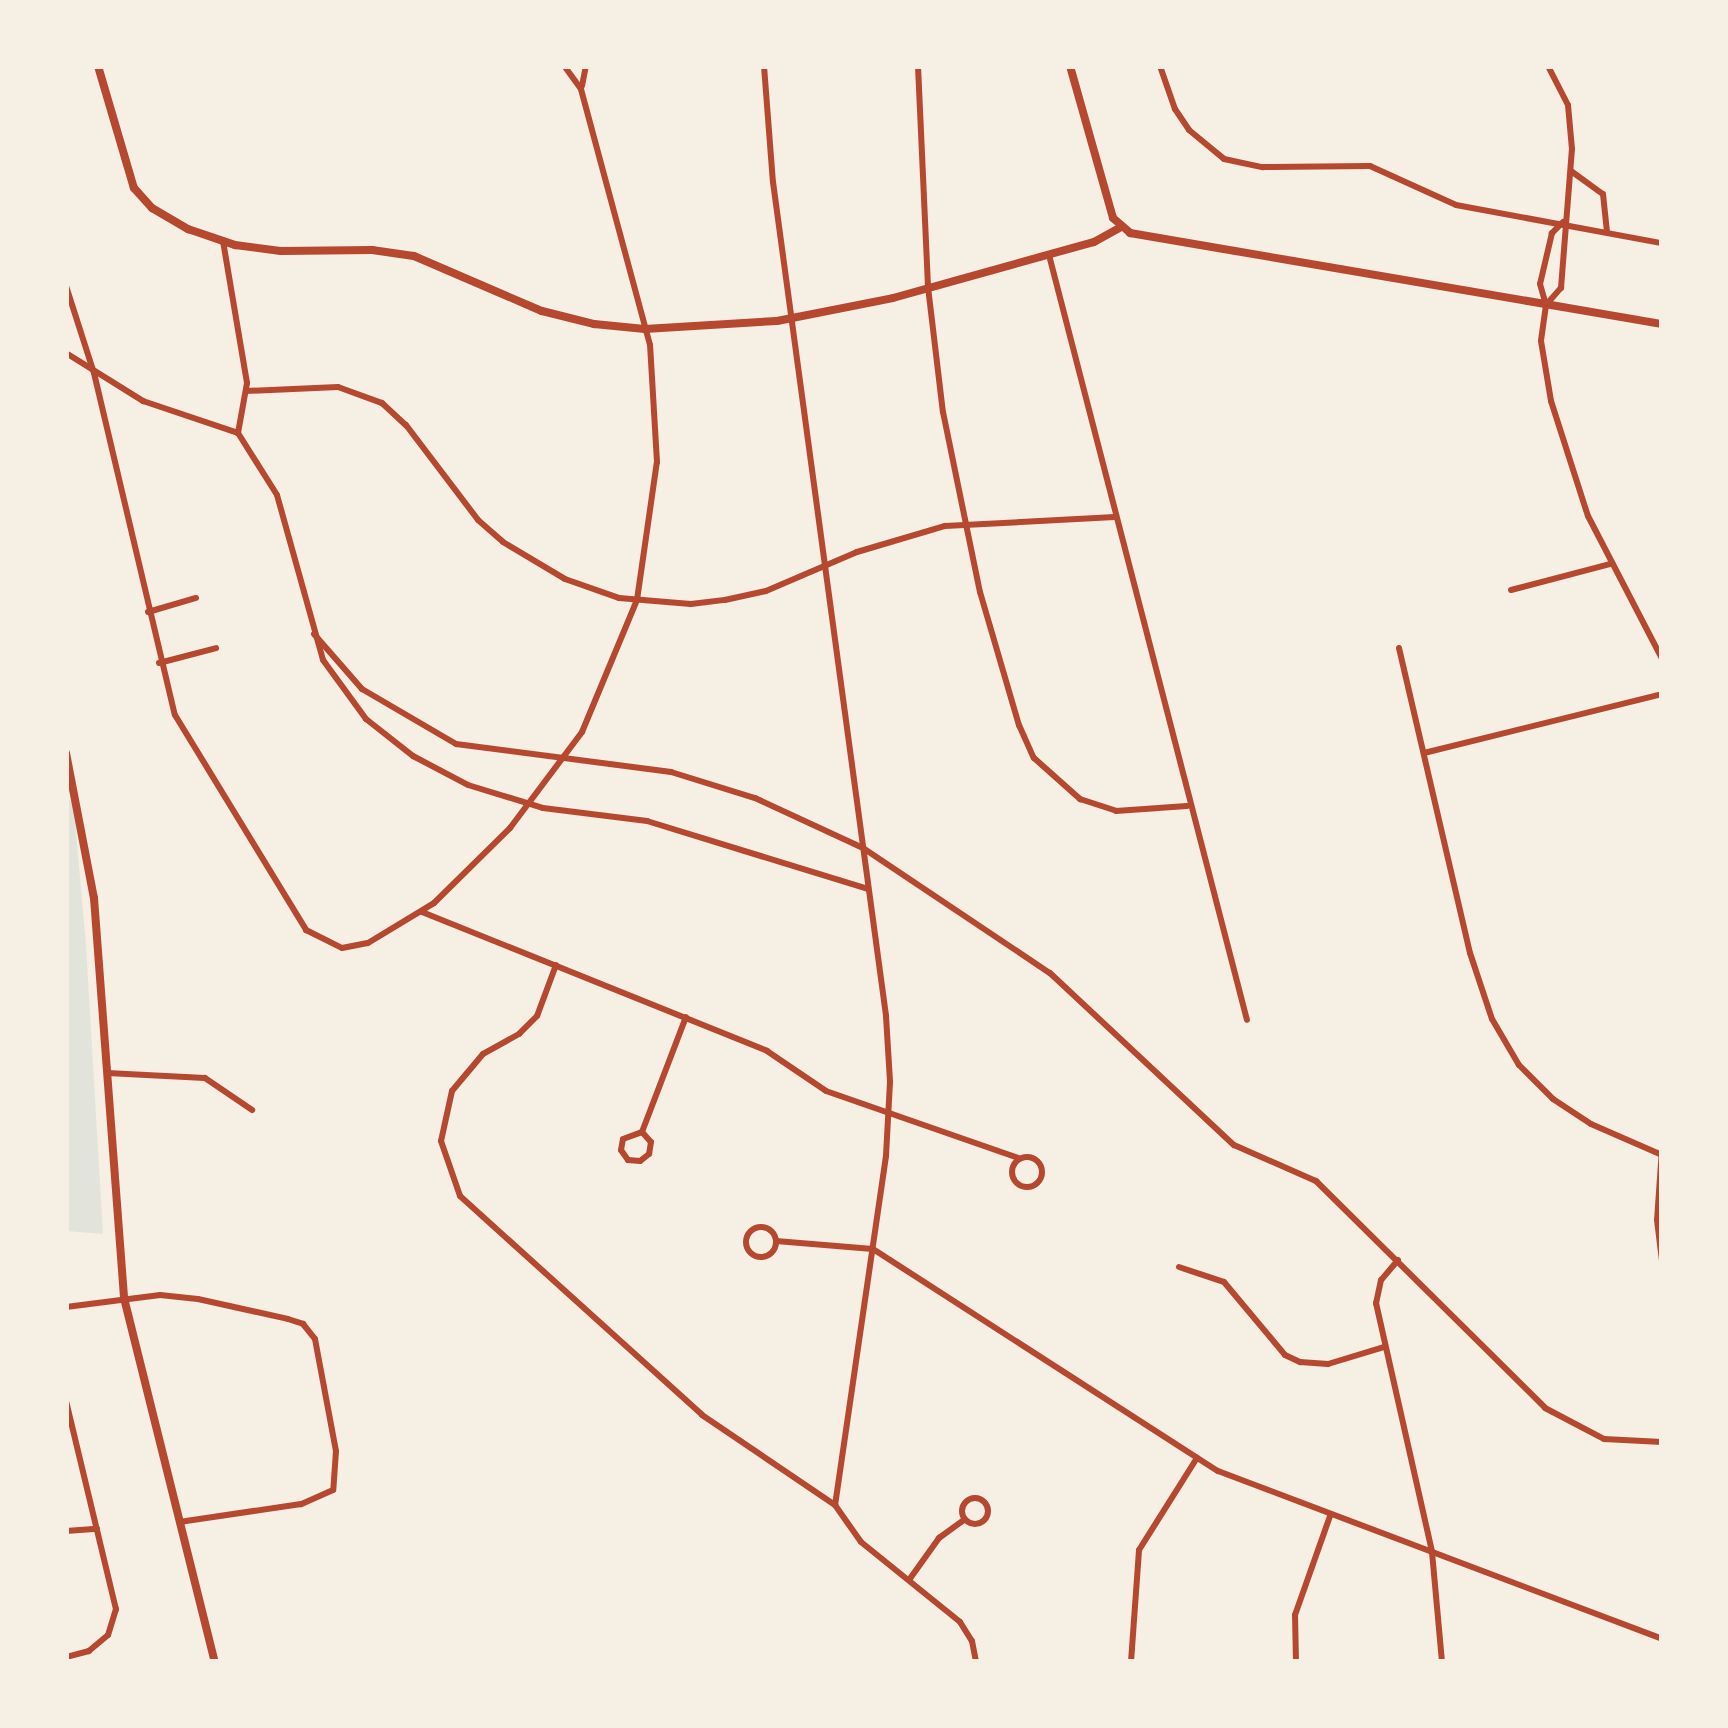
<!DOCTYPE html>
<style>
body{margin:0}
#map{position:relative;width:1728px;height:1728px;overflow:hidden;background:#f6efe4;font-family:Karla,sans-serif}
div>[style]{position:absolute}
[style*='--x']{left:calc(var(--x)*1px);top:calc(var(--y)*1px);width:calc(var(--w)*1px);rotate:calc(var(--a)*1deg)}
.green>*{inset:0;background:#e2e4dc}
.minor>*{height:6px;margin:-3px;padding:0 3px;transform-origin:3px;border-radius:3px;background:#b5482f}
.minor>.ring{margin:-3px;padding:0;box-sizing:content-box;background:none;border:6px solid #b5482f;border-radius:50%}
.tertiary>*{height:8px;margin:-4px;padding:0 4px;transform-origin:4px;border-radius:4px;background:#b5482f}
span{translate:-50% -50%;white-space:nowrap;text-align:center;line-height:1.15;-webkit-text-stroke:9px #f6efe4;paint-order:stroke}
.frame{position:absolute;inset:0;border:69px solid #f6efe4;pointer-events:none}
</style>
<div id="map">
<div class="green">
<div style="clip-path:polygon(66px 792px,74px 809px,86px 945px,103px 1234px,66px 1231px)"></div>
</div>
<div class="minor">
<div style="--x:764;--y:66;--w:116;--a:85.6"></div>
<div style="--x:773;--y:182;--w:842;--a:82.28"></div>
<div style="--x:886;--y:1016;--w:66;--a:86.5"></div>
<div style="--x:890;--y:1082;--w:74;--a:93.1"></div>
<div style="--x:886;--y:1156;--w:353;--a:98.3"></div>
<div style="--x:835;--y:1505;--w:45;--a:54.9"></div>
<div style="--x:861;--y:1542;--w:127;--a:38.9"></div>
<div style="--x:960;--y:1622;--w:22;--a:58"></div>
<div style="--x:972;--y:1641;--w:21;--a:79"></div>
<div style="--x:918;--y:66;--w:221;--a:87.4"></div>
<div style="--x:928;--y:287;--w:126;--a:83.2"></div>
<div style="--x:943;--y:412;--w:184;--a:78.4"></div>
<div style="--x:980;--y:592;--w:139;--a:73.7"></div>
<div style="--x:1019;--y:725;--w:36;--a:66"></div>
<div style="--x:1034;--y:758;--w:62;--a:41.7"></div>
<div style="--x:1080;--y:799;--w:38;--a:18"></div>
<div style="--x:1116;--y:811;--w:71;--a:-4"></div>
<div style="--x:1160;--y:66;--w:46;--a:70.8"></div>
<div style="--x:1175;--y:109;--w:25;--a:56"></div>
<div style="--x:1189;--y:130;--w:45;--a:39.6"></div>
<div style="--x:1224;--y:159;--w:40;--a:12"></div>
<div style="--x:1263;--y:167;--w:107;--a:-0.5"></div>
<div style="--x:1370;--y:166;--w:94;--a:24.4"></div>
<div style="--x:1456;--y:205;--w:209;--a:10.5"></div>
<div style="--x:582;--y:86;--w:20;--a:-79"></div>
<div style="--x:1571;--y:171;--w:39;--a:36"></div>
<div style="--x:1603;--y:194;--w:37;--a:84"></div>
<div style="--x:1563;--y:222;--w:16;--a:135"></div>
<div style="--x:1552;--y:233;--w:52;--a:103.2"></div>
<div style="--x:1540;--y:284;--w:22;--a:74"></div>
<div style="--x:1546;--y:305;--w:36;--a:98"></div>
<div style="--x:1541;--y:341;--w:61;--a:80.5"></div>
<div style="--x:1551;--y:401;--w:121;--a:72.2"></div>
<div style="--x:1588;--y:516;--w:161;--a:62.6"></div>
<div style="--x:223;--y:241;--w:144;--a:80.4"></div>
<div style="--x:247;--y:383;--w:51;--a:100.2"></div>
<div style="--x:238;--y:433;--w:73;--a:57.8"></div>
<div style="--x:277;--y:495;--w:171;--a:74.4"></div>
<div style="--x:323;--y:660;--w:73;--a:53.9"></div>
<div style="--x:366;--y:719;--w:60;--a:38.2"></div>
<div style="--x:413;--y:756;--w:62;--a:27.8"></div>
<div style="--x:468;--y:785;--w:78;--a:17"></div>
<div style="--x:543;--y:808;--w:105;--a:7.1"></div>
<div style="--x:647;--y:821;--w:231;--a:17.1"></div>
<div style="--x:1049;--y:255;--w:790;--a:75.49"></div>
<div style="--x:66;--y:286;--w:91;--a:72.2"></div>
<div style="--x:94;--y:373;--w:351;--a:76.7"></div>
<div style="--x:175;--y:715;--w:252;--a:58.6"></div>
<div style="--x:306;--y:930;--w:40;--a:26.6"></div>
<div style="--x:342;--y:948;--w:26;--a:-11"></div>
<div style="--x:368;--y:943;--w:77;--a:-31.2"></div>
<div style="--x:434;--y:903;--w:107;--a:-44.6"></div>
<div style="--x:510;--y:828;--w:120;--a:-53.1"></div>
<div style="--x:582;--y:732;--w:143;--a:-67.4"></div>
<div style="--x:637;--y:600;--w:139;--a:-81.8"></div>
<div style="--x:657;--y:462;--w:117;--a:-93.4"></div>
<div style="--x:650;--y:345;--w:265;--a:-105.1"></div>
<div style="--x:581;--y:89;--w:29;--a:-126"></div>
<div style="--x:1546;--y:305;--w:23;--a:-49"></div>
<div style="--x:1561;--y:288;--w:139;--a:-85.5"></div>
<div style="--x:1572;--y:149;--w:44;--a:-95.2"></div>
<div style="--x:1568;--y:105;--w:44;--a:-117.1"></div>
<div style="--x:66;--y:353;--w:91;--a:31.9"></div>
<div style="--x:143;--y:401;--w:100;--a:18.6"></div>
<div style="--x:246;--y:391;--w:92;--a:-2.5"></div>
<div style="--x:338;--y:387;--w:47;--a:20"></div>
<div style="--x:382;--y:403;--w:33;--a:43"></div>
<div style="--x:406;--y:425;--w:119;--a:52.8"></div>
<div style="--x:478;--y:520;--w:33;--a:41"></div>
<div style="--x:503;--y:542;--w:72;--a:30.8"></div>
<div style="--x:565;--y:579;--w:57;--a:19.4"></div>
<div style="--x:619;--y:598;--w:72;--a:4.8"></div>
<div style="--x:691;--y:604;--w:34;--a:-7"></div>
<div style="--x:725;--y:600;--w:42;--a:-12.4"></div>
<div style="--x:766;--y:591;--w:99;--a:-23.2"></div>
<div style="--x:857;--y:552;--w:92;--a:-16.5"></div>
<div style="--x:945;--y:526;--w:170;--a:-3"></div>
<div style="--x:1511;--y:590;--w:102;--a:-14.7"></div>
<div style="--x:148;--y:612;--w:50;--a:-16.3"></div>
<div style="--x:314;--y:634;--w:73;--a:48.9"></div>
<div style="--x:362;--y:689;--w:109;--a:30.3"></div>
<div style="--x:456;--y:744;--w:217;--a:7.4"></div>
<div style="--x:671;--y:772;--w:88;--a:17.2"></div>
<div style="--x:755;--y:798;--w:119;--a:24.8"></div>
<div style="--x:863;--y:848;--w:225;--a:33.8"></div>
<div style="--x:1050;--y:973;--w:252;--a:43.1"></div>
<div style="--x:1234;--y:1145;--w:90;--a:23.7"></div>
<div style="--x:1316;--y:1181;--w:322;--a:44.7"></div>
<div style="--x:1545;--y:1408;--w:67;--a:27.7"></div>
<div style="--x:1604;--y:1439;--w:58;--a:3"></div>
<div style="--x:1399;--y:648;--w:313;--a:76.9"></div>
<div style="--x:1470;--y:953;--w:70;--a:71.6"></div>
<div style="--x:1492;--y:1019;--w:53;--a:59.6"></div>
<div style="--x:1519;--y:1065;--w:48;--a:45"></div>
<div style="--x:1553;--y:1099;--w:45;--a:33.3"></div>
<div style="--x:1591;--y:1124;--w:75;--a:23.5"></div>
<div style="--x:159;--y:663;--w:59;--a:-14.7"></div>
<div style="--x:1424;--y:753;--w:245;--a:-13.9"></div>
<div style="--x:422;--y:912;--w:372;--a:21.9"></div>
<div style="--x:767;--y:1051;--w:71;--a:34.1"></div>
<div style="--x:826;--y:1091;--w:203;--a:19.2"></div>
<div style="--x:556;--y:965;--w:54;--a:110.4"></div>
<div style="--x:537;--y:1016;--w:25;--a:135"></div>
<div style="--x:519;--y:1034;--w:41;--a:150.9"></div>
<div style="--x:483;--y:1054;--w:48;--a:130"></div>
<div style="--x:452;--y:1091;--w:51;--a:102.4"></div>
<div style="--x:441;--y:1141;--w:58;--a:70.9"></div>
<div style="--x:460;--y:1196;--w:326;--a:42.1"></div>
<div style="--x:702;--y:1415;--w:161;--a:34.1"></div>
<div style="--x:107;--y:1073;--w:98;--a:2.9"></div>
<div style="--x:205;--y:1078;--w:57;--a:34.2"></div>
<div style="--x:642;--y:1132;--w:13;--a:48"></div>
<div style="--x:651;--y:1142;--w:12;--a:99"></div>
<div style="--x:649;--y:1154;--w:11;--a:142"></div>
<div style="--x:640;--y:1161;--w:12;--a:-175"></div>
<div style="--x:628;--y:1160;--w:12;--a:-125"></div>
<div style="--x:621;--y:1150;--w:11;--a:-80"></div>
<div style="--x:623;--y:1139;--w:20;--a:-20"></div>
<div style="--x:642;--y:1132;--w:123;--a:-69.1"></div>
<div style="--x:1662;--y:1149;--w:71;--a:94"></div>
<div style="--x:1657;--y:1220;--w:41;--a:83"></div>
<div class="ring" style="left:1012px;top:1157px;width:24px;height:24px"></div>
<div class="ring" style="left:746px;top:1227px;width:24px;height:24px"></div>
<div style="--x:776;--y:1241;--w:97;--a:4.7"></div>
<div style="--x:873;--y:1249;--w:410;--a:32.8"></div>
<div style="--x:1218;--y:1471;--w:475;--a:20.7"></div>
<div style="--x:1398;--y:1260;--w:26;--a:130"></div>
<div style="--x:1381;--y:1280;--w:24;--a:102"></div>
<div style="--x:1376;--y:1303;--w:255;--a:77.3"></div>
<div style="--x:1432;--y:1552;--w:110;--a:84.8"></div>
<div style="--x:1179;--y:1267;--w:47;--a:18.4"></div>
<div style="--x:1224;--y:1282;--w:95;--a:50.1"></div>
<div style="--x:1285;--y:1355;--w:17;--a:25"></div>
<div style="--x:1300;--y:1362;--w:28;--a:4"></div>
<div style="--x:1328;--y:1364;--w:59;--a:-16.9"></div>
<div style="--x:66;--y:1307;--w:95;--a:-7.3"></div>
<div style="--x:160;--y:1295;--w:38;--a:6"></div>
<div style="--x:198;--y:1299;--w:92;--a:12.5"></div>
<div style="--x:288;--y:1319;--w:16;--a:18"></div>
<div style="--x:303;--y:1324;--w:19;--a:51"></div>
<div style="--x:315;--y:1339;--w:114;--a:79.4"></div>
<div style="--x:336;--y:1451;--w:39;--a:94"></div>
<div style="--x:333;--y:1490;--w:35;--a:156"></div>
<div style="--x:301;--y:1504;--w:123;--a:171.6"></div>
<div style="--x:66;--y:1401;--w:214;--a:76.5"></div>
<div style="--x:116;--y:1609;--w:27;--a:107"></div>
<div style="--x:108;--y:1635;--w:25;--a:140"></div>
<div style="--x:89;--y:1651;--w:24;--a:165"></div>
<div class="ring" style="left:962px;top:1498px;width:20px;height:20px"></div>
<div style="--x:66;--y:1531;--w:31;--a:-4"></div>
<div style="--x:909;--y:1580;--w:52;--a:-54.5"></div>
<div style="--x:939;--y:1538;--w:29;--a:-36"></div>
<div style="--x:1131;--y:1662;--w:112;--a:-85.9"></div>
<div style="--x:1139;--y:1550;--w:109;--a:-57.8"></div>
<div style="--x:1296;--y:1662;--w:47;--a:-91.2"></div>
<div style="--x:1295;--y:1615;--w:105;--a:-70.5"></div>
</div>
<div class="tertiary">
<div style="--x:98;--y:66;--w:127;--a:73.6"></div>
<div style="--x:134;--y:188;--w:27;--a:48"></div>
<div style="--x:152;--y:208;--w:42;--a:30.3"></div>
<div style="--x:188;--y:229;--w:50;--a:18.8"></div>
<div style="--x:235;--y:245;--w:46;--a:7.4"></div>
<div style="--x:281;--y:251;--w:91;--a:-0.6"></div>
<div style="--x:372;--y:250;--w:42;--a:8.1"></div>
<div style="--x:414;--y:256;--w:139;--a:23.3"></div>
<div style="--x:542;--y:311;--w:54;--a:14"></div>
<div style="--x:594;--y:324;--w:51;--a:5.6"></div>
<div style="--x:645;--y:329;--w:132;--a:-3.5"></div>
<div style="--x:777;--y:321;--w:118;--a:-11.2"></div>
<div style="--x:893;--y:298;--w:209;--a:-15.6"></div>
<div style="--x:1094;--y:242;--w:29;--a:-29"></div>
<div style="--x:1070;--y:66;--w:158;--a:74.2"></div>
<div style="--x:1113;--y:218;--w:23;--a:41"></div>
<div style="--x:1130;--y:233;--w:540;--a:9.71"></div>
<div style="--x:66;--y:753;--w:148;--a:79.1"></div>
<div style="--x:94;--y:898;--w:401;--a:85.7"></div>
<div style="--x:124;--y:1298;--w:375;--a:76"></div>
</div>
<div class="frame"></div>
</div>
